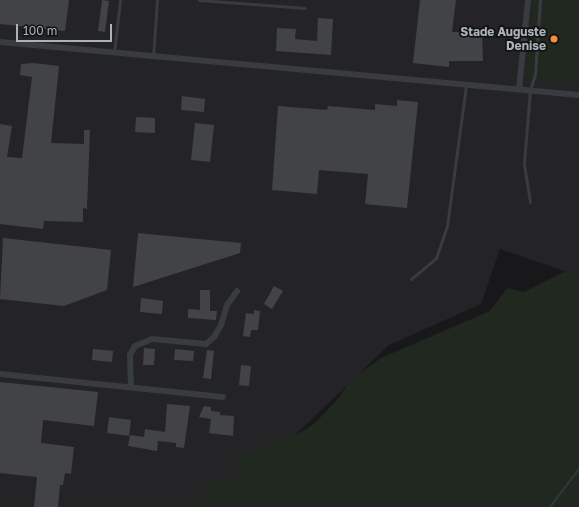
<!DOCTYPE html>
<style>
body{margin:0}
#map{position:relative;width:579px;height:507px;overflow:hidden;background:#18181a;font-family:"Golos Text",sans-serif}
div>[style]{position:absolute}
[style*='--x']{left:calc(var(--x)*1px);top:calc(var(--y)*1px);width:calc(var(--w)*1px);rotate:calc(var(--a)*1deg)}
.built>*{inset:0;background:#242427}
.green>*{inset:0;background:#20281f}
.stream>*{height:2px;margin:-1px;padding:0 1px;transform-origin:1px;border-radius:1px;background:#2d3a3e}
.building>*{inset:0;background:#424347}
.lane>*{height:3px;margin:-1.5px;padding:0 1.5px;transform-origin:1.5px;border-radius:1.5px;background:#383b3f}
.street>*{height:6px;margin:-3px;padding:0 3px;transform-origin:3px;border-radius:3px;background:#383b3f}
.dots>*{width:11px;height:11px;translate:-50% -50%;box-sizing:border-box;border:2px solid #131315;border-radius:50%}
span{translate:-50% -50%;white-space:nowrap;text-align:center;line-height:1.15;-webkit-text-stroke:3.5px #131315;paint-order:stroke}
.poi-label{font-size:12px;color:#aab2ba;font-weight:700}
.right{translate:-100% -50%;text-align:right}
.scale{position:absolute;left:16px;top:24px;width:96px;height:18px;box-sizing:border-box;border:2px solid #aab2ba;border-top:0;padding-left:5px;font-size:12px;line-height:14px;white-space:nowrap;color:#aab2ba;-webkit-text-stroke:3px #131315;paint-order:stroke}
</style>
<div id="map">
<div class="built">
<div style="clip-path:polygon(0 0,579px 0,579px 276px,500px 249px,481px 304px,389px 345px,220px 507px,0 507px)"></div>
</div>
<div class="green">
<div style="clip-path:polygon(533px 0,579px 0,579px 84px,526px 78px)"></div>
<div style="clip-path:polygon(566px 271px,579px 276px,579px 507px,188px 507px,216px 479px,240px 478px,241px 473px,234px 460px,237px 456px,298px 434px,314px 424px,336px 401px,352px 379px,381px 358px,490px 311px,507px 288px,524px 292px)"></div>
</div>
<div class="stream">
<div style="--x:550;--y:507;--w:48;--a:-52.7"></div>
</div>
<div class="building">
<div style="clip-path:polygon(0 0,69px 0,65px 31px,0 24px)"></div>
<div style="clip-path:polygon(102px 0,109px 1px,105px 32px,98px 31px)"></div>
<div style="clip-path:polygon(420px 0,456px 0,452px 32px,482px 32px,483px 61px,449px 61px,449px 67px,413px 63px)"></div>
<div style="clip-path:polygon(318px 18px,333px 19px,331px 55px,276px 51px,277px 28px,296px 29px,295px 39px,317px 41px)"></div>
<div style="clip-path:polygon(33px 63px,59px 66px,51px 143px,84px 144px,84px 130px,90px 130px,87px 209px,83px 208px,83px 222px,44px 221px,43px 229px,0 224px,0 124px,12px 126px,7px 157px,22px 158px,32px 77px,20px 75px,21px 64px)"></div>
<div style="clip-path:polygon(182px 96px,205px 99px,204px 112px,181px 110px)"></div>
<div style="clip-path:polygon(397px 100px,418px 102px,407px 208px,365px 204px,368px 174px,319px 170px,317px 194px,272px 190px,278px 106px,327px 110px,328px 106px,375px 110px,375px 104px,397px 106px)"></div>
<div style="clip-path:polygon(136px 117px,155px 118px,155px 133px,135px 132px)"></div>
<div style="clip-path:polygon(195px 123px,214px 125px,210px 162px,191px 160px)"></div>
<div style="clip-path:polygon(138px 233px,241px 243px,240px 253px,133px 287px)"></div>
<div style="clip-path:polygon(3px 238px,111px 250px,107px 290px,64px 306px,0 299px)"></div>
<div style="clip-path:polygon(274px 286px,283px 291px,272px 309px,264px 304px)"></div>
<div style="clip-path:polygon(200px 290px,210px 290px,210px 311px,217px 311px,216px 320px,188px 318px,188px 309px,200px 310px)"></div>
<div style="clip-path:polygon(141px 298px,163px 301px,162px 314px,140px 312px)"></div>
<div style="clip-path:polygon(254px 310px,260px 311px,258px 330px,251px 330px,250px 337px,243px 336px,246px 313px,254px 314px)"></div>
<div style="clip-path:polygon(144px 348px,155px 349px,154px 365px,143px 365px)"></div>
<div style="clip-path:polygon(93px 349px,113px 351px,112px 362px,92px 360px)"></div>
<div style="clip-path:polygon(175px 349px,194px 351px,193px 361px,174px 360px)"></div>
<div style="clip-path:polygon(207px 350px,214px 351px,211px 379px,203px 378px)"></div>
<div style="clip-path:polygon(241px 365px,251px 366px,249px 386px,239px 385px)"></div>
<div style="clip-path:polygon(0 382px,98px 392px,94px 426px,43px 420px,41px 443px,74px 447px,71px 474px,65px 473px,63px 485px,60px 485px,58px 507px,34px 507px,37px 477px,0 473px)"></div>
<div style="clip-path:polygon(167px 404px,190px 406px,184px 448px,176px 447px,176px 443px,158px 441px,157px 451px,128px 446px,130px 435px,144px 437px,145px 429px,165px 432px)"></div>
<div style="clip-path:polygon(204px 406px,211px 407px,211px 411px,220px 412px,220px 415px,234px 416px,233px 436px,209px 433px,211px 419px,199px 417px)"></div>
<div style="clip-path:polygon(109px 417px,131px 420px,129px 436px,107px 433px)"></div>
</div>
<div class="lane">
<div style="--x:199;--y:0;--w:106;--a:4.3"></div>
<div style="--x:114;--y:53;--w:53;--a:-83.5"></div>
<div style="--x:153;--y:57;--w:57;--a:-86"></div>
<div style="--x:530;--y:202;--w:39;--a:-99"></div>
<div style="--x:524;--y:163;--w:73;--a:-85.3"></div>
<div style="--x:530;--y:90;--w:16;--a:-72"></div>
<div style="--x:535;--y:75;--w:75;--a:-86.2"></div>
<div style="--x:411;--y:279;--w:33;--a:-40"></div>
<div style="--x:436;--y:258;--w:34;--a:-71"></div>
<div style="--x:447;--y:226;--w:142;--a:-82.3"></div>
</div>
<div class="street">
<div style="--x:0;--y:42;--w:581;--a:5.23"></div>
<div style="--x:519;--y:89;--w:89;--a:-84.2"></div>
<div style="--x:0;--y:374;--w:224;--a:5.9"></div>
<div style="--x:131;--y:387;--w:32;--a:-92"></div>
<div style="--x:130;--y:355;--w:10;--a:-61"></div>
<div style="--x:135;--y:346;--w:18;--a:-22"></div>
<div style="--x:152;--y:339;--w:54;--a:5.3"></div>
<div style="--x:206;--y:344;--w:11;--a:-41"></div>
<div style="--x:214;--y:337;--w:14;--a:-60"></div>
<div style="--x:221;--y:325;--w:21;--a:-73"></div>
<div style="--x:227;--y:305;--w:17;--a:-54"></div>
</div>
<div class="dots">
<div style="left:554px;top:39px;background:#f68f33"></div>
</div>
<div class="poi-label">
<span class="right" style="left:546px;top:39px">Stade Auguste<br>Denise</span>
</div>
<div class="scale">100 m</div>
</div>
